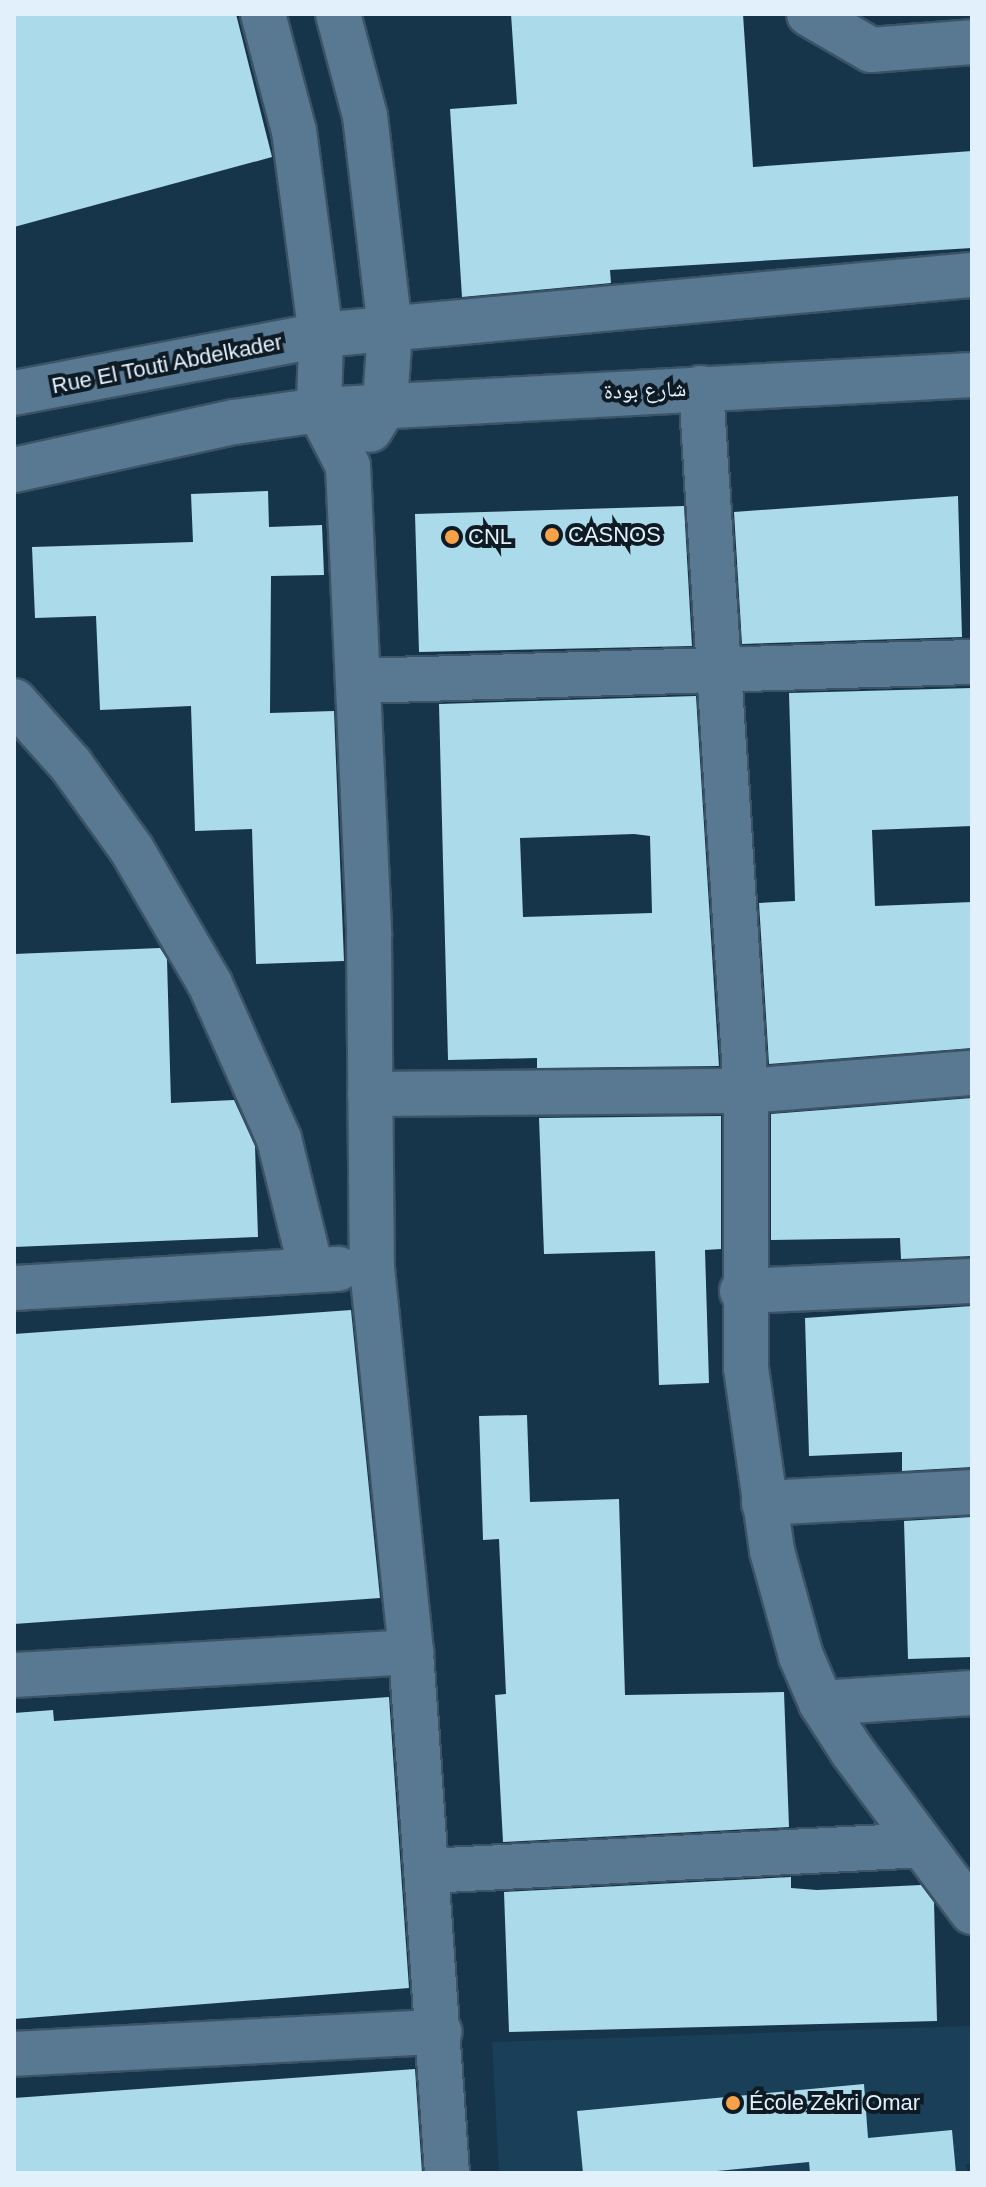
<!DOCTYPE html>
<meta charset="utf-8">
<style>
body{margin:0}
#map{position:relative;width:986px;height:2187px;overflow:hidden;background:#16354b;font-family:Helvetica,"Noto Naskh Arabic",sans-serif}
div>[style]{position:absolute}
[style*='--x']{left:calc(var(--x)*1px);top:calc(var(--y)*1px);width:calc(var(--w)*1px);rotate:calc(var(--a)*1deg)}
.built>*{inset:0;background:#193f59}
.building>*{inset:0;background:#abdaeb}
.roads{filter:drop-shadow(2px 0 #3b5365) drop-shadow(-2px 0 #3b5365) drop-shadow(0 2px #3b5365) drop-shadow(0 -2px #3b5365)}
.minor>*{height:44px;margin:-22px;padding:0 22px;transform-origin:22px;border-radius:22px;background:#597993}
.dots>*{width:22px;height:22px;translate:-50% -50%;box-sizing:border-box;border:4px solid #0e1b25;border-radius:50%}
span{translate:-50% -50%;white-space:nowrap;text-align:center;line-height:1.15;-webkit-text-stroke:8px #0e1b25;paint-order:stroke}
.street-label{font-size:22px;color:#e2f0fc}
.poi-label{font-size:22px;color:#e2f0fc}
.left{translate:0 -50%;text-align:left}
.frame{position:absolute;inset:0;border:16px solid #e2f0fc;pointer-events:none}
</style>
<div id="map">
<div class="built">
<div style="clip-path:polygon(972px 2026px,972px 2164px,966px 2164px,967px 2173px,499px 2173px,492px 2042px)"></div>
</div>
<div class="building">
<div style="clip-path:polygon(14px 14px,236px 14px,272px 157px,14px 227px)"></div>
<div style="clip-path:polygon(511px 14px,743px 14px,753px 167px,972px 151px,972px 248px,610px 270px,611px 283px,462px 297px,450px 109px,517px 104px)"></div>
<div style="clip-path:polygon(268px 491px,269px 527px,322px 525px,324px 575px,271px 576px,270px 713px,334px 711px,344px 961px,256px 964px,252px 829px,195px 831px,191px 706px,100px 710px,96px 616px,35px 618px,32px 547px,193px 542px,191px 494px)"></div>
<div style="clip-path:polygon(958px 496px,962px 637px,742px 644px,734px 512px)"></div>
<div style="clip-path:polygon(684px 506px,692px 646px,419px 652px,415px 514px)"></div>
<div style="clip-path:polygon(972px 688px,972px 826px,872px 830px,875px 906px,972px 902px,972px 1048px,769px 1064px,759px 903px,795px 901px,789px 693px)"></div>
<div style="clip-path:polygon(evenodd,696px 696px,719px 1066px,537px 1068px,537px 1058px,448px 1060px,439px 704px,696px 696px,634px 834px,650px 836px,652px 913px,523px 917px,520px 838px,634px 834px)"></div>
<div style="clip-path:polygon(160px 948px,167px 959px,171px 1103px,234px 1100px,255px 1146px,258px 1237px,14px 1247px,14px 954px)"></div>
<div style="clip-path:polygon(972px 1098px,972px 1256px,901px 1259px,900px 1238px,771px 1240px,771px 1114px)"></div>
<div style="clip-path:polygon(721px 1116px,721px 1249px,705px 1250px,709px 1383px,659px 1385px,655px 1251px,544px 1254px,539px 1118px)"></div>
<div style="clip-path:polygon(972px 1306px,972px 1467px,902px 1471px,902px 1452px,809px 1456px,805px 1318px)"></div>
<div style="clip-path:polygon(351px 1310px,380px 1598px,14px 1624px,14px 1334px)"></div>
<div style="clip-path:polygon(527px 1415px,530px 1502px,619px 1499px,625px 1695px,784px 1692px,789px 1827px,503px 1842px,495px 1695px,506px 1694px,499px 1539px,483px 1540px,479px 1416px)"></div>
<div style="clip-path:polygon(972px 1517px,972px 1657px,908px 1659px,904px 1521px)"></div>
<div style="clip-path:polygon(389px 1697px,409px 1988px,14px 2019px,14px 1713px,53px 1710px,54px 1721px)"></div>
<div style="clip-path:polygon(791px 1877px,791px 1888px,817px 1890px,921px 1885px,934px 1902px,937px 2021px,509px 2032px,504px 1892px)"></div>
<div style="clip-path:polygon(415px 2069px,422px 2173px,14px 2173px,14px 2098px)"></div>
<div style="clip-path:polygon(864px 2084px,868px 2138px,952px 2130px,956px 2173px,810px 2173px,809px 2162px,696px 2173px,583px 2173px,577px 2111px)"></div>
</div>
<div class="roads">
<div class="minor">
<div style="--x:263;--y:14;--w:121;--a:75.2"></div>
<div style="--x:294;--y:131;--w:206;--a:82.5"></div>
<div style="--x:321;--y:335;--w:75;--a:91.5"></div>
<div style="--x:319;--y:410;--w:63;--a:62.6"></div>
<div style="--x:348;--y:466;--w:470;--a:87.4"></div>
<div style="--x:369;--y:936;--w:332;--a:89.5"></div>
<div style="--x:372;--y:1268;--w:386;--a:84.2"></div>
<div style="--x:411;--y:1652;--w:522;--a:86.05"></div>
<div style="--x:338;--y:14;--w:106;--a:75.2"></div>
<div style="--x:365;--y:116;--w:214;--a:83.3"></div>
<div style="--x:390;--y:329;--w:76;--a:93.8"></div>
<div style="--x:385;--y:405;--w:29;--a:121"></div>
<div style="--x:809;--y:14;--w:72;--a:30.1"></div>
<div style="--x:871;--y:50;--w:101;--a:-4.5"></div>
<div style="--x:701;--y:388;--w:704;--a:86.34"></div>
<div style="--x:746;--y:1091;--w:227;--a:-4.6"></div>
<div style="--x:14;--y:393;--w:312;--a:-10.7"></div>
<div style="--x:321;--y:335;--w:654;--a:-5.27"></div>
<div style="--x:14;--y:470;--w:226;--a:-12.3"></div>
<div style="--x:235;--y:422;--w:85;--a:-8.1"></div>
<div style="--x:319;--y:410;--w:654;--a:-3.07"></div>
<div style="--x:359;--y:681;--w:613;--a:-1.78"></div>
<div style="--x:14;--y:701;--w:86;--a:48.3"></div>
<div style="--x:71;--y:765;--w:105;--a:54.3"></div>
<div style="--x:132;--y:850;--w:155;--a:59.8"></div>
<div style="--x:210;--y:984;--w:170;--a:66"></div>
<div style="--x:279;--y:1139;--w:133;--a:76.1"></div>
<div style="--x:370;--y:1094;--w:376;--a:-0.5"></div>
<div style="--x:746;--y:1091;--w:277;--a:90"></div>
<div style="--x:746;--y:1368;--w:185;--a:81.9"></div>
<div style="--x:772;--y:1551;--w:109;--a:74.6"></div>
<div style="--x:801;--y:1656;--w:51;--a:66.9"></div>
<div style="--x:821;--y:1703;--w:57;--a:57.1"></div>
<div style="--x:852;--y:1751;--w:201;--a:53.3"></div>
<div style="--x:14;--y:1288;--w:325;--a:-3.4"></div>
<div style="--x:742;--y:1291;--w:230;--a:-2.5"></div>
<div style="--x:764;--y:1503;--w:208;--a:-3"></div>
<div style="--x:14;--y:1675;--w:398;--a:-3.3"></div>
<div style="--x:821;--y:1703;--w:151;--a:-3.8"></div>
<div style="--x:427;--y:1871;--w:494;--a:-3"></div>
<div style="--x:14;--y:2054;--w:426;--a:-3"></div>
</div>
</div>
<div class="dots">
<div style="left:552px;top:535px;background:#f7a149"></div>
<div style="left:452px;top:537px;background:#f7a149"></div>
<div style="left:733px;top:2103px;background:#f7a149"></div>
</div>
<div class="street-label">
<span style="left:167px;top:364px;rotate:-11deg">Rue El Touti Abdelkader</span>
<span style="left:645px;top:390px;rotate:-2deg">شارع بودة</span>
</div>
<div class="poi-label">
<span class="left" style="left:568px;top:535px">CASNOS</span>
<span class="left" style="left:468px;top:537px">CNL</span>
<span class="left" style="left:749px;top:2103px">École Zekri Omar</span>
</div>
<div class="frame"></div>
</div>
